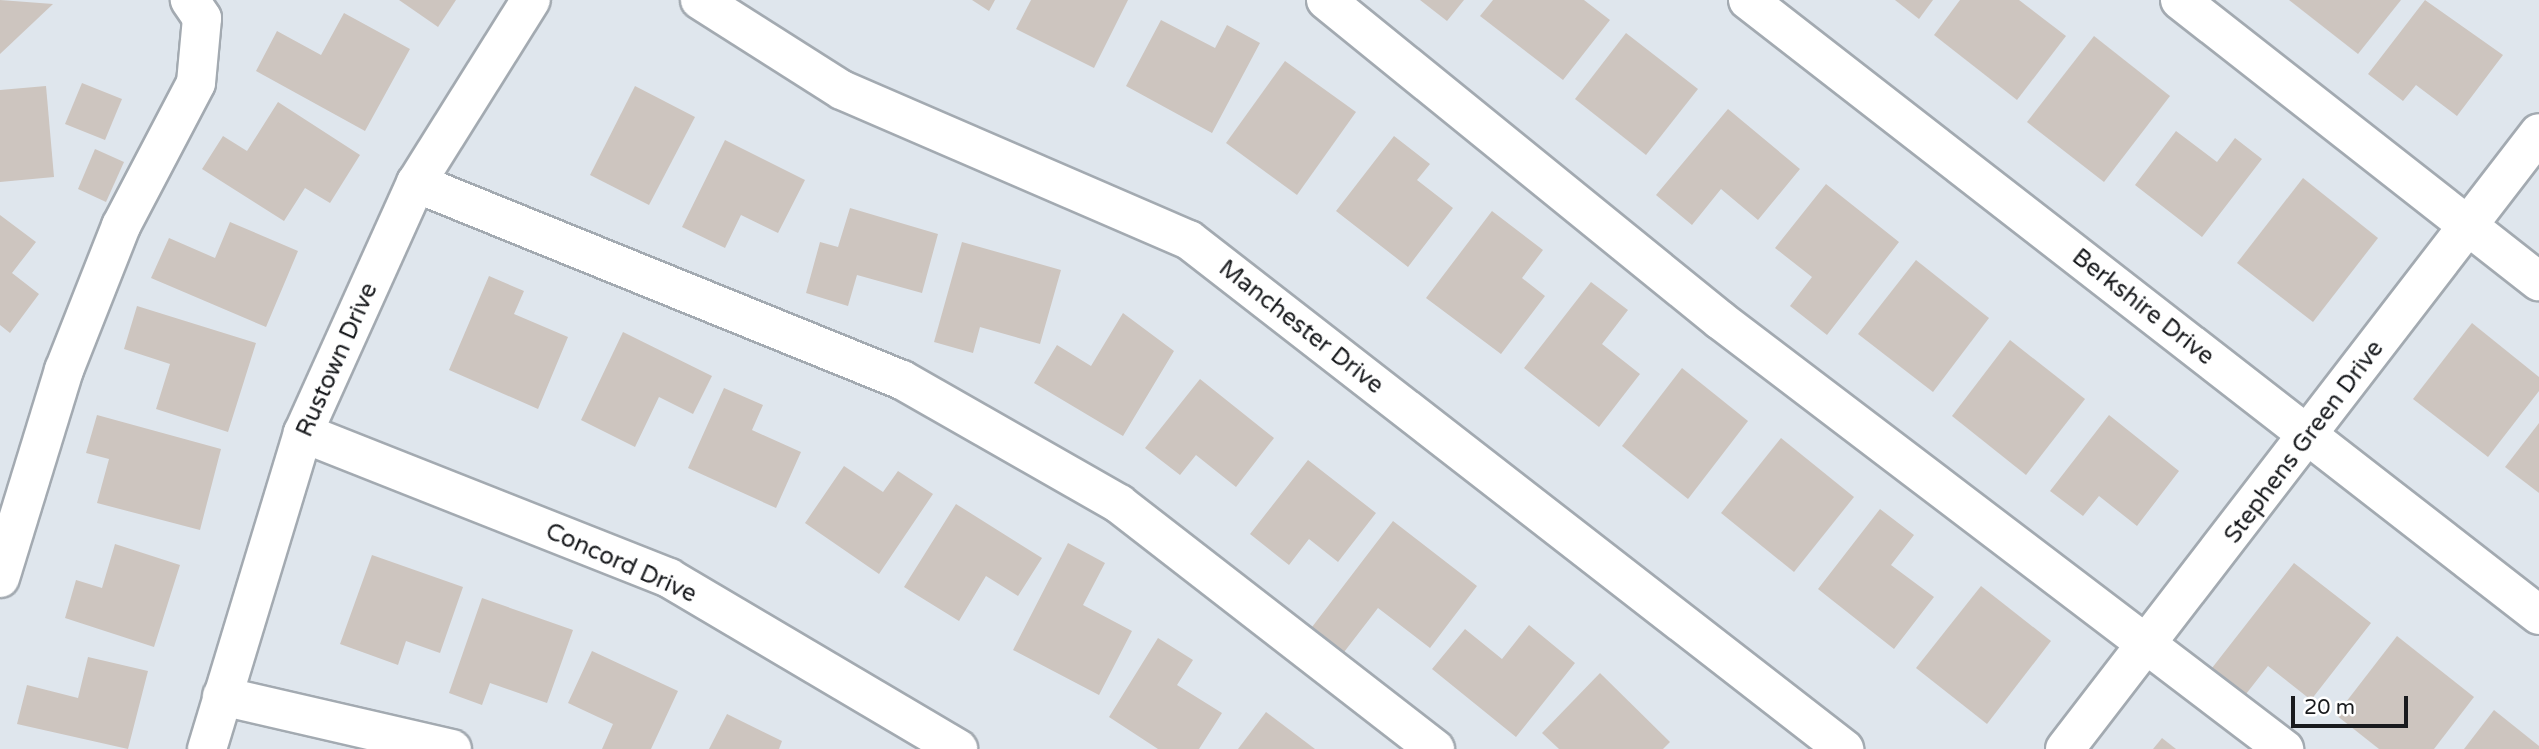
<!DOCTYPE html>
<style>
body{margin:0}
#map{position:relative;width:2539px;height:749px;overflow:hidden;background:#dfe6ed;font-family:"Varela Round",sans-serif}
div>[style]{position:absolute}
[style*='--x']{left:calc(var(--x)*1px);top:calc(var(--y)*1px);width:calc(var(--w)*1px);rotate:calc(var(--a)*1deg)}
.building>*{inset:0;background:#cdc5bf}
.roads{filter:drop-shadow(2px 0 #a3aab1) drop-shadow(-2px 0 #a3aab1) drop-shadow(0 2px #a3aab1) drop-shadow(0 -2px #a3aab1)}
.minor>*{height:38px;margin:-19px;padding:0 19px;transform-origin:19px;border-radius:19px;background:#fff}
span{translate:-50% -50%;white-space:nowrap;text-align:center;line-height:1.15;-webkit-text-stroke:5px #fff;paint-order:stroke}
.street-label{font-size:24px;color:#191b1e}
.scale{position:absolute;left:2291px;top:696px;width:117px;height:32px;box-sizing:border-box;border:4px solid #191b1e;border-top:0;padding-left:9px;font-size:21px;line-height:24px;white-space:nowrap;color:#191b1e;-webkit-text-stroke:5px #fff;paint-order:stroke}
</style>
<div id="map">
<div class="building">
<div style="clip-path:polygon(0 0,53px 4px,0 54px)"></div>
<div style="clip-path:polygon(399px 0,456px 0,438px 27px)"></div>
<div style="clip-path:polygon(972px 0,995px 0,989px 11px)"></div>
<div style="clip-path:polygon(1031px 0,1128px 0,1094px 68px,1016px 29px)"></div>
<div style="clip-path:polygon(1420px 0,1464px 0,1447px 21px)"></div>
<div style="clip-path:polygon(1493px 0,1584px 0,1610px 20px,1563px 80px,1480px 16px)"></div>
<div style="clip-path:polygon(1895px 0,1933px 0,1919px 19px)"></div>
<div style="clip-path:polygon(1960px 0,2019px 0,2066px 36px,2017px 100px,1934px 35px)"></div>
<div style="clip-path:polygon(2289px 0,2401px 0,2358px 54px)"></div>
<div style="clip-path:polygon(2425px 0,2503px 55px,2457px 116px,2416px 85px,2403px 101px,2368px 74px)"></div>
<div style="clip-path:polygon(344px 13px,410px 49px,365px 131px,256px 71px,277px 31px,321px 55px)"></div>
<div style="clip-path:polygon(1161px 20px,1215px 48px,1227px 25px,1260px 43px,1212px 133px,1126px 86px)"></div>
<div style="clip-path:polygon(1626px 33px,1698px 89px,1646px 155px,1575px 99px)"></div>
<div style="clip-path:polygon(2094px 36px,2170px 96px,2104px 182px,2027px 122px)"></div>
<div style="clip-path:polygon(1285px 61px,1356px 112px,1297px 195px,1226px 143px)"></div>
<div style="clip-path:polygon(82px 83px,122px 99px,105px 140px,65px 124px)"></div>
<div style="clip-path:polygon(46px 86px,54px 177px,0 182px,0 90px)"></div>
<div style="clip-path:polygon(635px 86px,695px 117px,649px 205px,590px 175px)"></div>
<div style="clip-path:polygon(278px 102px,360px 155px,330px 203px,305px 188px,284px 221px,202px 169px,223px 136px,247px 151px)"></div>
<div style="clip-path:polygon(1728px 109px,1800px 169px,1758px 220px,1721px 189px,1692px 225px,1656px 195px)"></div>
<div style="clip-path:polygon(2176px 131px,2217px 162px,2235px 138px,2262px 159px,2202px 237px,2135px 185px)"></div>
<div style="clip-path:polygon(1394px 136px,1430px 164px,1417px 180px,1453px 208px,1408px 267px,1336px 211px)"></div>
<div style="clip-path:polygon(725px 140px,805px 180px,778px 233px,741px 215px,725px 248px,682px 227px)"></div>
<div style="clip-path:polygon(95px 149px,124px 162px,106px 202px,78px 189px)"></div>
<div style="clip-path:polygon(2303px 178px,2378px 238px,2313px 322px,2237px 263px)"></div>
<div style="clip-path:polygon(1826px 184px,1899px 242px,1827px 335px,1790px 306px,1812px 277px,1775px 248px)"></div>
<div style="clip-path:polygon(850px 208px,938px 234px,922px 293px,857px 275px,848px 306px,806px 293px,820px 242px,838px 247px)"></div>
<div style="clip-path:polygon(1492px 211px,1543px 250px,1522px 278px,1545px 296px,1501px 354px,1426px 298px)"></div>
<div style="clip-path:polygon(0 215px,36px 242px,12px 273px,39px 294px,10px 333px,0 325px)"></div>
<div style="clip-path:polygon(230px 222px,298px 251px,266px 327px,151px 278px,169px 238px,215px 258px)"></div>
<div style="clip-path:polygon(962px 242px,1061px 270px,1040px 344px,980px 327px,973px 353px,934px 342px)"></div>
<div style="clip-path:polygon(1916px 260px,1989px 318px,1933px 392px,1858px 334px)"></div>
<div style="clip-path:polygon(489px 276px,524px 291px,514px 314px,568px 337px,538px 409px,449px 370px)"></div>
<div style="clip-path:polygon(1591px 282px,1628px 310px,1602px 344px,1640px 374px,1599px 427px,1524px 368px)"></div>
<div style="clip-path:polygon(137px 306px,256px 343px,228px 432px,156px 409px,170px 364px,124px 349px)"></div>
<div style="clip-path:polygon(1123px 313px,1174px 351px,1123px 436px,1034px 383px,1057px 345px,1091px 366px)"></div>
<div style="clip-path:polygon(2472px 323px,2539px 377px,2539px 391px,2488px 457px,2413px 399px)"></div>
<div style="clip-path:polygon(623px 332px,712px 376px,693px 414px,659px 397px,635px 447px,581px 420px)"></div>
<div style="clip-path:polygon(2010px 340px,2085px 399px,2026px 475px,1952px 416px)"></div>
<div style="clip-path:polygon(1682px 368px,1748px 421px,1688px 499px,1622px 446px)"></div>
<div style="clip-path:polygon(1200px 379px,1274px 438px,1236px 487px,1196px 455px,1180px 475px,1145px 448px)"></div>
<div style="clip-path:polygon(724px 388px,763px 405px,752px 430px,801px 452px,776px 508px,688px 468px)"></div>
<div style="clip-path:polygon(97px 415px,221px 449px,200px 530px,97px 503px,109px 459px,86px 453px)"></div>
<div style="clip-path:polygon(2109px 415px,2179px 471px,2137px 526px,2099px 496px,2083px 516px,2050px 491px)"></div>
<div style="clip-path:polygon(2539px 423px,2539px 493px,2505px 467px)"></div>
<div style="clip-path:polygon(1781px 438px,1854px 497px,1794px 572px,1721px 513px)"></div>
<div style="clip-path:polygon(1308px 460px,1376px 513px,1338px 562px,1309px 539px,1289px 565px,1250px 534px)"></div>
<div style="clip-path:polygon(844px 466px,883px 492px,898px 471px,933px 494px,879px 574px,805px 523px)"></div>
<div style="clip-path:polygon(956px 504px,1042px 558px,1018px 596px,986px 576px,959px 621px,904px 587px)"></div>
<div style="clip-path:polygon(1880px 509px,1914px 535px,1891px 565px,1934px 597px,1894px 649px,1818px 589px)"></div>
<div style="clip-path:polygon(1393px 521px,1477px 586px,1430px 648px,1378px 608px,1341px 656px,1309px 631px)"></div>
<div style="clip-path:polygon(1068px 543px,1105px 563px,1083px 605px,1132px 631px,1099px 695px,1013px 650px)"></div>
<div style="clip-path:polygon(115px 544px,180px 565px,154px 647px,65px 618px,76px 580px,102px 588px)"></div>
<div style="clip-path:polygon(372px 555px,463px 587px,440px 653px,406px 641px,398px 665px,340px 644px)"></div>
<div style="clip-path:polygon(2294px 563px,2371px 623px,2311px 700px,2268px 666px,2246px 694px,2212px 668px)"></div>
<div style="clip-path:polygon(1981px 586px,2051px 641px,1987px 724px,1916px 668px)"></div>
<div style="clip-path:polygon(482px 598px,573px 630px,547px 703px,490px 683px,482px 705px,449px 693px)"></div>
<div style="clip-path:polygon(1529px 625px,1575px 663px,1516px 737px,1432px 669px,1465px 629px,1502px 659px)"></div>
<div style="clip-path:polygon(2397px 636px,2474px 697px,2434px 749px,2379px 749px,2336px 715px)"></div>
<div style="clip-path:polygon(1158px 638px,1193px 660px,1177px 685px,1222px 713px,1199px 749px,1158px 749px,1109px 717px)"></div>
<div style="clip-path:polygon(592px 651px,678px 691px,651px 749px,602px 749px,613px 724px,568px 703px)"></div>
<div style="clip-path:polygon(88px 657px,148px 671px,128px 749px,17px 724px,27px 685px,78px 698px)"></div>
<div style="clip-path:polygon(1600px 673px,1670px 742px,1663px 749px,1559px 749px,1542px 733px)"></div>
<div style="clip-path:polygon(2494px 710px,2539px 746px,2539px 749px,2464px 749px)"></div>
<div style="clip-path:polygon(1266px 712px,1315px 749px,1238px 749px)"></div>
<div style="clip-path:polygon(727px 714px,782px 741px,779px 749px,709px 749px)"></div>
<div style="clip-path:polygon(2162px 738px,2176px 749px,2153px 749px)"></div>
</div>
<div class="roads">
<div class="minor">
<div style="--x:700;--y:0;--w:168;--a:32.4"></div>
<div style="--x:842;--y:90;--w:378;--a:23.4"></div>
<div style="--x:1189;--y:240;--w:830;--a:37.85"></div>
<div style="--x:1326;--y:0;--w:508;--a:39.08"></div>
<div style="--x:1720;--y:320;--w:709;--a:37.26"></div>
<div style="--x:1748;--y:0;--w:1002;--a:37.86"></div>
<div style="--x:2180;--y:0;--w:456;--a:38.1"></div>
<div style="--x:416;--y:183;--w:524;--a:22.07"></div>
<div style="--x:902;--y:380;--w:250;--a:29.7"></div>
<div style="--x:1119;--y:504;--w:400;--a:37.8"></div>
<div style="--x:303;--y:433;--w:394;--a:21.6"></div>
<div style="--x:669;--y:578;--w:336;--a:30.6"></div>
<div style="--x:0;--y:578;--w:218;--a:-72.9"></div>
<div style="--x:64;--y:370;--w:155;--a:-68.4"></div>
<div style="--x:121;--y:226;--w:161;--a:-62.3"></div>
<div style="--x:196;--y:83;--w:65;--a:-84.7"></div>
<div style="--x:202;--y:18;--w:22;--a:-124"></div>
<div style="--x:222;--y:696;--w:236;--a:13"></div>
<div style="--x:207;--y:749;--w:330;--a:-73.1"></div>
<div style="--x:303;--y:433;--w:274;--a:-65.7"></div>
<div style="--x:416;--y:183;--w:216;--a:-57.9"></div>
<div style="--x:2065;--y:749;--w:777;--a:-52.42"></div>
</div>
</div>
<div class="street-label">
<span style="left:2143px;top:307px;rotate:38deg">Berkshire Drive</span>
<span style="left:1301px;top:327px;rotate:38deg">Manchester Drive</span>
<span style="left:337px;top:360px;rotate:-66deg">Rustown Drive</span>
<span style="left:2304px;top:442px;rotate:-53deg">Stephens Green Drive</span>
<span style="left:621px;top:563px;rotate:24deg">Concord Drive</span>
</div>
<div class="scale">20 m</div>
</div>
